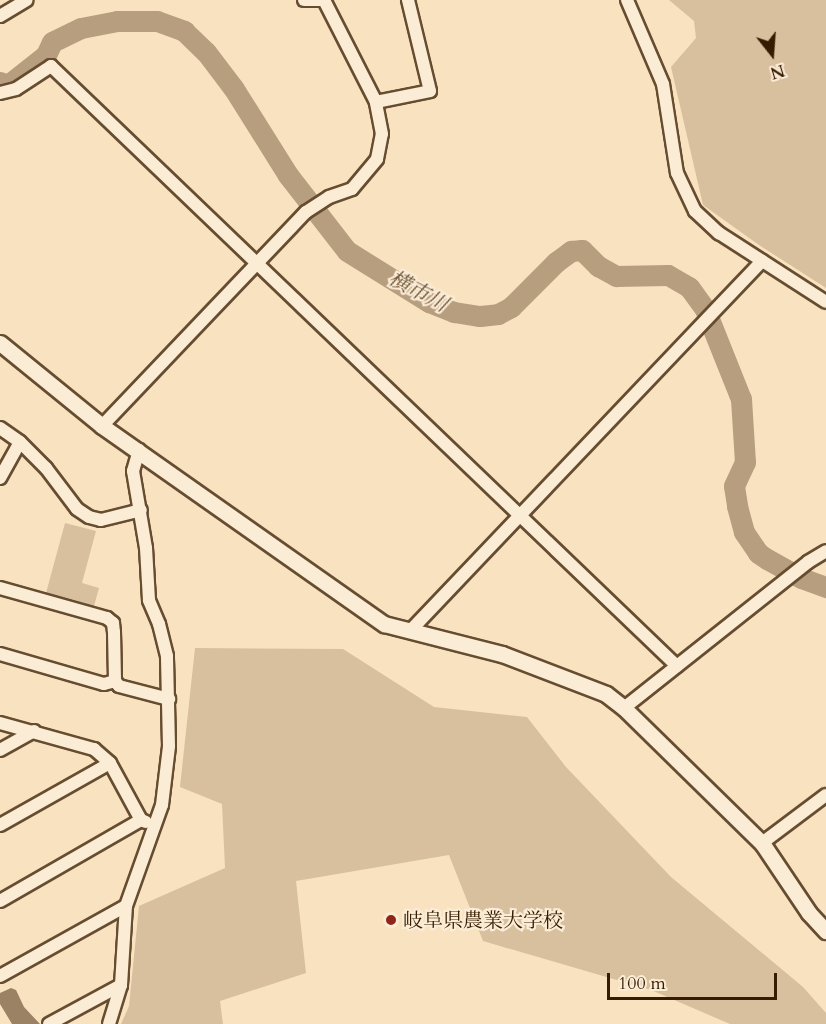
<!DOCTYPE html>
<meta charset="utf-8">
<style>
body{margin:0}
#map{position:relative;width:826px;height:1024px;overflow:hidden;background:#f9e2c0;font-family:Cardo,"Noto Serif JP",serif}
div>[style]{position:absolute}
[style*='--x']{left:calc(var(--x)*1px);top:calc(var(--y)*1px);width:calc(var(--w)*1px);rotate:calc(var(--a)*1deg)}
.green>*{inset:0;background:#d8c09f}
.river>*{height:21px;margin:-10.5px;padding:0 10.5px;transform-origin:10.5px;border-radius:10.5px;background:#b79e7f}
.building>*{inset:0;background:#9b8264}
.roads{filter:drop-shadow(2px 0 #674d30) drop-shadow(-2px 0 #674d30) drop-shadow(0 2px #674d30) drop-shadow(0 -2px #674d30)}
.minor>*{height:12px;margin:-6px;padding:0 6px;transform-origin:6px;border-radius:6px;background:#fbecd6}
.tertiary>*{height:15px;margin:-7.5px;padding:0 7.5px;transform-origin:7.5px;border-radius:7.5px;background:#fbecd6}
.dots>*{width:16px;height:16px;translate:-50% -50%;box-sizing:border-box;border:3px solid #fbecd6;border-radius:50%}
span{translate:-50% -50%;white-space:nowrap;text-align:center;line-height:1.15;-webkit-text-stroke:4.5px #fbecd6;paint-order:stroke}
.poi-label{font-size:20px;color:#361b00}
.left{translate:0 -50%;text-align:left}
.water-label{font-size:21px;color:#6a4f33;font-style:italic}
.north{position:absolute;left:742px;top:24px;width:60px;height:60px;-webkit-text-stroke:4px #fbecd6;paint-order:stroke;rotate:163deg;font-size:16px;font-weight:700;line-height:24px;text-align:center;color:#361b00}
.north::after{content:'';display:block;margin:auto;width:21px;height:27px;background:#361b00;clip-path:polygon(50% 0,100% 100%,50% 72%,0 100%)}
.scale{position:absolute;left:607px;top:973px;width:170px;height:27px;box-sizing:border-box;border:3px solid #361b00;border-top:0;padding-left:8px;font-size:18px;line-height:21px;white-space:nowrap;color:#361b00;-webkit-text-stroke:4px #fbecd6;paint-order:stroke}
</style>
<div id="map">
<div class="green">
<div style="clip-path:polygon(669px 0,826px 0,826px 288px,759px 245px,703px 205px,671px 67px,696px 38px,694px 21px)"></div>
<div style="clip-path:polygon(65px 523px,96px 531px,82px 583px,99px 588px,94px 606px,46px 593px)"></div>
<div style="clip-path:polygon(195px 648px,343px 649px,434px 707px,527px 717px,566px 767px,671px 877px,803px 987px,826px 1013px,826px 1024px,730px 1024px,651px 990px,483px 941px,449px 855px,296px 881px,306px 973px,220px 1001px,223px 1024px,121px 1024px,129px 1006px,139px 906px,225px 868px,222px 804px,180px 787px)"></div>
</div>
<div class="river">
<div style="--x:0;--y:82;--w:9;--a:21"></div>
<div style="--x:8;--y:85;--w:48;--a:-38.3"></div>
<div style="--x:46;--y:55;--w:14;--a:-65"></div>
<div style="--x:52;--y:42;--w:32;--a:-26"></div>
<div style="--x:81;--y:28;--w:37;--a:-11"></div>
<div style="--x:117;--y:21;--w:40;--a:0"></div>
<div style="--x:157;--y:21;--w:29;--a:20"></div>
<div style="--x:184;--y:31;--w:30;--a:44"></div>
<div style="--x:206;--y:52;--w:46;--a:52.9"></div>
<div style="--x:234;--y:89;--w:102;--a:57.9"></div>
<div style="--x:288;--y:175;--w:96;--a:52.2"></div>
<div style="--x:347;--y:251;--w:97;--a:31.9"></div>
<div style="--x:429;--y:302;--w:27;--a:22"></div>
<div style="--x:454;--y:312;--w:26;--a:9"></div>
<div style="--x:480;--y:316;--w:18;--a:-6"></div>
<div style="--x:498;--y:314;--w:15;--a:-28"></div>
<div style="--x:511;--y:307;--w:64;--a:-45"></div>
<div style="--x:556;--y:262;--w:19;--a:-36"></div>
<div style="--x:571;--y:251;--w:11;--a:-5"></div>
<div style="--x:582;--y:250;--w:23;--a:45"></div>
<div style="--x:598;--y:266;--w:21;--a:29"></div>
<div style="--x:616;--y:276;--w:52;--a:-1.1"></div>
<div style="--x:668;--y:275;--w:24;--a:30"></div>
<div style="--x:689;--y:287;--w:27;--a:54"></div>
<div style="--x:705;--y:309;--w:97;--a:68.2"></div>
<div style="--x:741;--y:399;--w:63;--a:86.4"></div>
<div style="--x:745;--y:462;--w:26;--a:115"></div>
<div style="--x:734;--y:486;--w:20;--a:81"></div>
<div style="--x:737;--y:506;--w:27;--a:75"></div>
<div style="--x:744;--y:532;--w:25;--a:56"></div>
<div style="--x:758;--y:553;--w:11;--a:34"></div>
<div style="--x:767;--y:559;--w:39;--a:29"></div>
<div style="--x:801;--y:578;--w:27;--a:20"></div>
</div>
<div class="building">
<div style="clip-path:polygon(11px 988px,16px 990px,24px 1007px,40px 1024px,12px 1024px,0 1004px,0 993px)"></div>
</div>
<div class="roads">
<div class="minor">
<div style="--x:304;--y:0;--w:21;--a:0"></div>
<div style="--x:627;--y:0;--w:91;--a:66.8"></div>
<div style="--x:663;--y:84;--w:90;--a:81.1"></div>
<div style="--x:677;--y:173;--w:42;--a:64.7"></div>
<div style="--x:695;--y:211;--w:33;--a:43"></div>
<div style="--x:719;--y:233;--w:127;--a:32.8"></div>
<div style="--x:0;--y:16;--w:31;--a:-31"></div>
<div style="--x:0;--y:93;--w:16;--a:-14"></div>
<div style="--x:16;--y:89;--w:42;--a:-33.3"></div>
<div style="--x:51;--y:66;--w:867;--a:43.79"></div>
<div style="--x:376;--y:102;--w:55;--a:-11.5"></div>
<div style="--x:430;--y:91;--w:94;--a:-103.6"></div>
<div style="--x:102;--y:426;--w:296;--a:-46.4"></div>
<div style="--x:306;--y:212;--w:27;--a:-33"></div>
<div style="--x:329;--y:197;--w:24;--a:-19"></div>
<div style="--x:352;--y:189;--w:39;--a:-50"></div>
<div style="--x:377;--y:159;--w:25;--a:-79"></div>
<div style="--x:382;--y:134;--w:33;--a:-101"></div>
<div style="--x:376;--y:102;--w:114;--a:-117"></div>
<div style="--x:0;--y:428;--w:24;--a:35"></div>
<div style="--x:20;--y:442;--w:37;--a:45"></div>
<div style="--x:46;--y:468;--w:51;--a:52.9"></div>
<div style="--x:77;--y:509;--w:14;--a:34"></div>
<div style="--x:89;--y:517;--w:12;--a:14"></div>
<div style="--x:101;--y:520;--w:41;--a:-14"></div>
<div style="--x:0;--y:478;--w:41;--a:-60.9"></div>
<div style="--x:0;--y:588;--w:111;--a:15.7"></div>
<div style="--x:107;--y:618;--w:8;--a:40"></div>
<div style="--x:113;--y:623;--w:9;--a:84"></div>
<div style="--x:114;--y:632;--w:49;--a:88.8"></div>
<div style="--x:410;--y:631;--w:511;--a:-46.43"></div>
<div style="--x:0;--y:654;--w:108;--a:16.1"></div>
<div style="--x:104;--y:684;--w:11;--a:-15"></div>
<div style="--x:115;--y:681;--w:6;--a:51"></div>
<div style="--x:119;--y:686;--w:52;--a:14.6"></div>
<div style="--x:624;--y:708;--w:235;--a:-38.4"></div>
<div style="--x:808;--y:562;--w:21;--a:-31"></div>
<div style="--x:0;--y:723;--w:98;--a:15.5"></div>
<div style="--x:94;--y:749;--w:21;--a:41"></div>
<div style="--x:0;--y:750;--w:39;--a:-29"></div>
<div style="--x:0;--y:825;--w:126;--a:-29.4"></div>
<div style="--x:110;--y:763;--w:65;--a:61.5"></div>
<div style="--x:762;--y:843;--w:80;--a:-36.9"></div>
<div style="--x:0;--y:901;--w:163;--a:-29.9"></div>
<div style="--x:141;--y:820;--w:5;--a:22"></div>
<div style="--x:0;--y:976;--w:144;--a:-29.1"></div>
<div style="--x:49;--y:1024;--w:82;--a:-28.4"></div>
<div style="--x:109;--y:1024;--w:41;--a:-72.9"></div>
<div style="--x:121;--y:985;--w:79;--a:-86.4"></div>
<div style="--x:126;--y:906;--w:107;--a:-70.4"></div>
<div style="--x:162;--y:805;--w:59;--a:-83.2"></div>
<div style="--x:169;--y:746;--w:90;--a:-91.3"></div>
<div style="--x:167;--y:656;--w:33;--a:-104"></div>
<div style="--x:159;--y:624;--w:26;--a:-113"></div>
<div style="--x:149;--y:600;--w:52;--a:-93.3"></div>
<div style="--x:146;--y:548;--w:78;--a:-99.6"></div>
<div style="--x:133;--y:471;--w:22;--a:-74"></div>
</div>
<div class="tertiary">
<div style="--x:0;--y:343;--w:132;--a:39.1"></div>
<div style="--x:102;--y:426;--w:345;--a:35.1"></div>
<div style="--x:384;--y:624;--w:122;--a:14.3"></div>
<div style="--x:502;--y:654;--w:111;--a:21"></div>
<div style="--x:606;--y:694;--w:23;--a:38"></div>
<div style="--x:624;--y:708;--w:193;--a:44.4"></div>
<div style="--x:762;--y:843;--w:84;--a:56.1"></div>
<div style="--x:809;--y:913;--w:25;--a:47"></div>
</div>
</div>
<div class="dots">
<div style="left:391px;top:920px;background:#8f2418"></div>
</div>
<div class="poi-label">
<span class="left" style="left:403px;top:920px">岐阜県農業大学校</span>
</div>
<div class="water-label">
<span style="left:418px;top:292px;rotate:28deg">横市川</span>
</div>
<div class="north">N</div>
<div class="scale">100 m</div>
</div>
